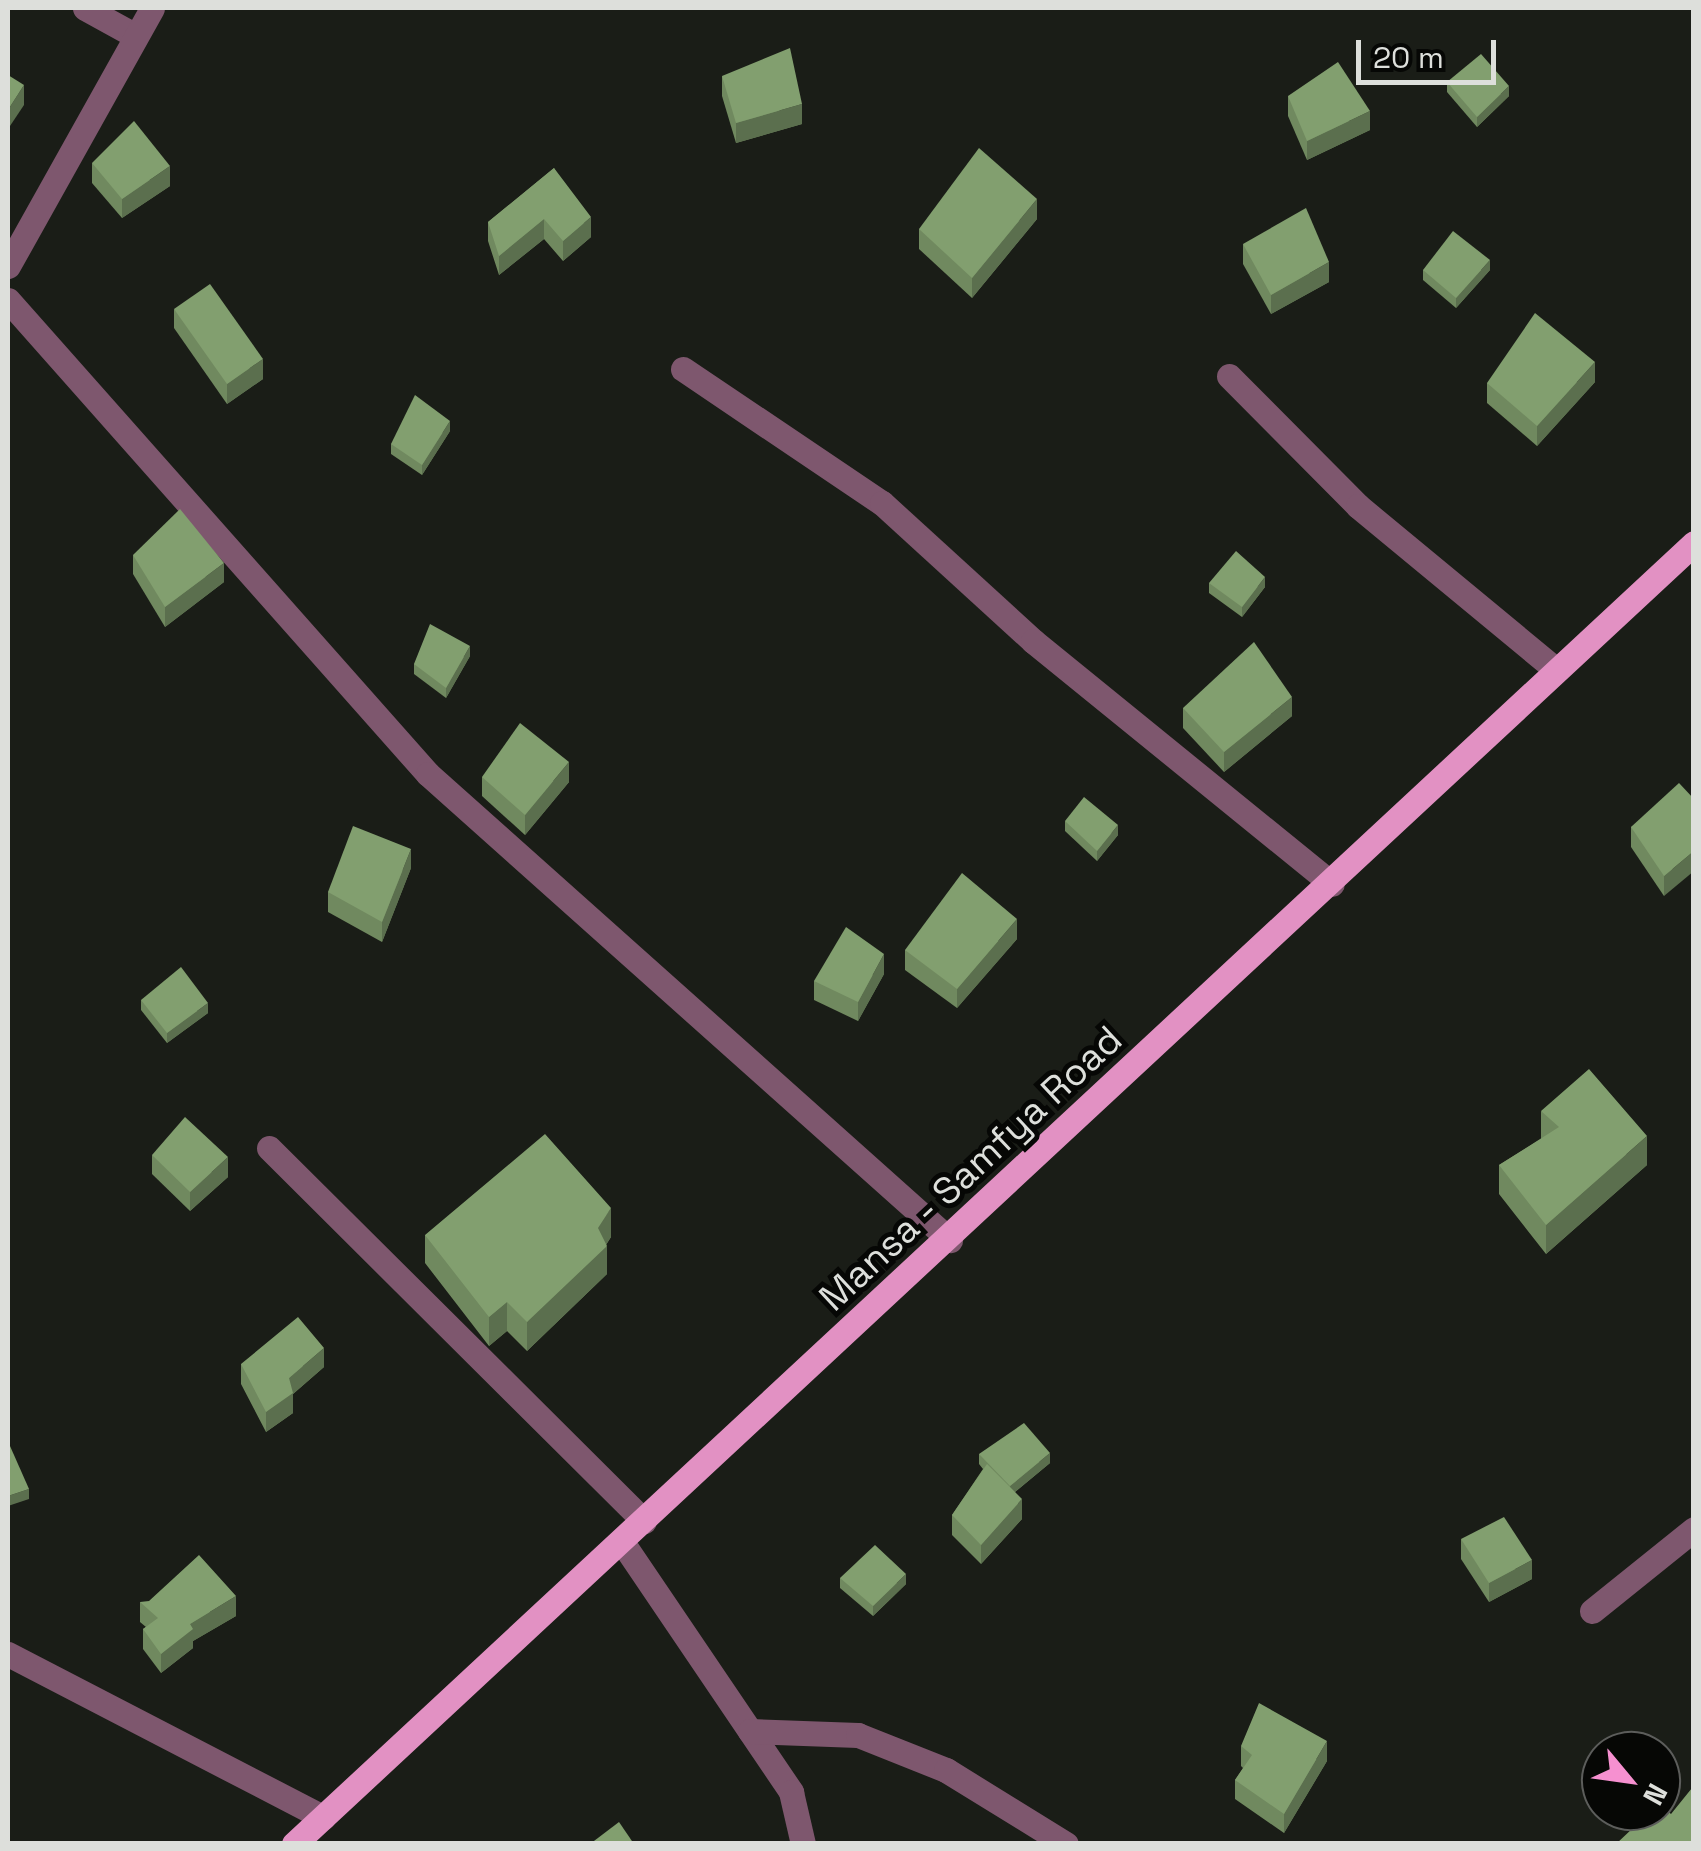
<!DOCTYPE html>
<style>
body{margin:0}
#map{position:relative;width:1701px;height:1851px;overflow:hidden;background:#1a1d17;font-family:"Space Grotesk",sans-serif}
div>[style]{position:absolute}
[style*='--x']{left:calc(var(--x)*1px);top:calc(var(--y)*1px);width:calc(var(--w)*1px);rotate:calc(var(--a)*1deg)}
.minor>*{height:25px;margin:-12.5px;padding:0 12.5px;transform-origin:12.5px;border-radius:12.5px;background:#7e576e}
.primary>*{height:25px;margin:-12.5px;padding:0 12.5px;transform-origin:12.5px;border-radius:12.5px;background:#e291c3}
.wall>*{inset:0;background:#70895f}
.shaded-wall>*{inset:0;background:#5b6f4e}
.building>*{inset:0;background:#829f6f}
span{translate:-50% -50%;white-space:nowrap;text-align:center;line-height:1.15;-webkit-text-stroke:10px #060705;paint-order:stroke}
.street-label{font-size:38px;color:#dddfdb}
.frame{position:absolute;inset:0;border:10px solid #dddfdb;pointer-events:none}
.north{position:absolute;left:1581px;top:1731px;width:100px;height:100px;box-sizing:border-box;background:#060705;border:2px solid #5c5d5b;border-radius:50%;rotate:119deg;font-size:28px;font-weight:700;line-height:40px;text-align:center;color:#dddfdb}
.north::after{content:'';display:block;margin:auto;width:35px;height:45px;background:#f690d0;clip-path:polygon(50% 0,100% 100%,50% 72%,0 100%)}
.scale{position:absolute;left:1356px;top:40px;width:140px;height:45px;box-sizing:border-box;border:5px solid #dddfdb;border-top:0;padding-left:12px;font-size:30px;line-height:35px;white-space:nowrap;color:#dddfdb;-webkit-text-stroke:8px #060705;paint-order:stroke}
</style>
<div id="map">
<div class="minor">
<div style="--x:85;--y:8;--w:56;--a:28.9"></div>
<div style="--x:8;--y:266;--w:295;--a:-60.8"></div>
<div style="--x:8;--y:300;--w:633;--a:48.46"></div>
<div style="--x:428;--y:774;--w:700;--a:41.76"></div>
<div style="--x:683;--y:369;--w:240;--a:34"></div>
<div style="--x:882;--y:503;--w:205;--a:42.4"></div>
<div style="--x:1033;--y:641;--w:385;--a:39.1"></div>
<div style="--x:1229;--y:376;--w:183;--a:45.2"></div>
<div style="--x:1358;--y:506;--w:254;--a:39.6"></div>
<div style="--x:269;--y:1148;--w:529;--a:44.85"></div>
<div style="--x:622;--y:1542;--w:302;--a:55.9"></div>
<div style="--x:791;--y:1792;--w:53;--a:77"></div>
<div style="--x:1592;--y:1611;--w:131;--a:-38.8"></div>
<div style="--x:8;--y:1654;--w:355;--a:27.4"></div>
<div style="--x:750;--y:1731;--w:108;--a:2.1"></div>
<div style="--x:858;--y:1735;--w:95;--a:21.7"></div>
<div style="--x:946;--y:1770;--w:141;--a:31.7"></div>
</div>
<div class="primary">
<div style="--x:294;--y:1844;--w:1911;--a:-42.9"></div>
</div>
<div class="wall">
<div style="clip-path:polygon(722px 76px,802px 124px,736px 143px,722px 96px)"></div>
<div style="clip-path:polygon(1447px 82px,1509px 96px,1477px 127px,1447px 92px)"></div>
<div style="clip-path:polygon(1288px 96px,1370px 130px,1307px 160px,1288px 116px)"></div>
<div style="clip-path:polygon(92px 163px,170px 186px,122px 218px,92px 183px)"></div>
<div style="clip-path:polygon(554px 168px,591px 237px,563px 261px,544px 239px,499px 275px,488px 241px,488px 222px)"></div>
<div style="clip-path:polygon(1037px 219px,972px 298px,919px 249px,919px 229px)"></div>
<div style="clip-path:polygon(1243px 244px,1329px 282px,1271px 314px,1243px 264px)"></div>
<div style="clip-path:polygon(1423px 270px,1490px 270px,1456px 308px,1423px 280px)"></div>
<div style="clip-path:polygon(174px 309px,263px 379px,227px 404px,174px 328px)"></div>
<div style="clip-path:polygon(1595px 382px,1537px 446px,1487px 403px,1487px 383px)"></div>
<div style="clip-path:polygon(450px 431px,422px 475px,391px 454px,391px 444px)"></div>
<div style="clip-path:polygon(133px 555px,224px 582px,165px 627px,133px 574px)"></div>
<div style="clip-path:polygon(1209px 583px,1265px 587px,1242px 617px,1209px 593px)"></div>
<div style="clip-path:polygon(470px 656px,446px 698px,414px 674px,414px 664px)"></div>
<div style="clip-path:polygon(1183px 708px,1292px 716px,1224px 772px,1183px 728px)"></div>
<div style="clip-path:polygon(482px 777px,569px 782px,525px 835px,482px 796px)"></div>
<div style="clip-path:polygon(1694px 799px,1664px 896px,1631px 847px,1631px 827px)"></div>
<div style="clip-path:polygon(1065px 821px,1118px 835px,1097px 861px,1065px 831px)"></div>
<div style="clip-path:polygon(411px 868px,382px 942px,328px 912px,328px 892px)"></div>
<div style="clip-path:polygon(1017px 939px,957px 1008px,905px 970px,905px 950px)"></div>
<div style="clip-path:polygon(884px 974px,858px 1021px,814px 1000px,814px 981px)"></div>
<div style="clip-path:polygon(141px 1000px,208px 1013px,167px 1043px,141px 1010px)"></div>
<div style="clip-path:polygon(1541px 1111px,1647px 1165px,1546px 1254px,1499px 1194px,1499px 1165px,1541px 1139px)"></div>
<div style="clip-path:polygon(152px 1155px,228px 1177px,190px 1211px,152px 1174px)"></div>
<div style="clip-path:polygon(425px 1235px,611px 1237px,606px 1245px,607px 1274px,527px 1351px,507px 1331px,489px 1346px,425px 1263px)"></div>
<div style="clip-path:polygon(241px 1364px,324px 1367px,293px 1394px,293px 1413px,266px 1432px,241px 1384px)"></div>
<div style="clip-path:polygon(979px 1454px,1050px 1463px,1015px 1492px,1022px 1519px,981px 1564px,952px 1535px,952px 1515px,983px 1469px,979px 1464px)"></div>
<div style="clip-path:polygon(1461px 1539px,1532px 1579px,1489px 1602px,1461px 1559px)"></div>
<div style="clip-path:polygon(840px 1578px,906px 1584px,873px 1616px,840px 1588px)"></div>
<div style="clip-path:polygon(140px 1602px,236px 1616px,193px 1641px,193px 1648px,161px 1673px,143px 1649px,143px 1629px,146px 1627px,140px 1622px)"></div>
<div style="clip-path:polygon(1241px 1746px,1327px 1761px,1284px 1833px,1235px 1799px,1235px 1780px,1243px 1768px,1241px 1766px)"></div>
</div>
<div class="shaded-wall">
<div style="clip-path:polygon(24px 85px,24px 105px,8px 129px,8px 110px)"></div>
<div style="clip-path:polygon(1509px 86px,1509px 96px,1477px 127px,1477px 117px)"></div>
<div style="clip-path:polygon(802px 104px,802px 124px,736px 143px,736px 123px)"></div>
<div style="clip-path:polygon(1370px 111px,1370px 130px,1307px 160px,1307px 141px)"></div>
<div style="clip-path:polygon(170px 166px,170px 186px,122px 218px,122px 199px)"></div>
<div style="clip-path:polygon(1037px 199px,1037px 219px,972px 298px,972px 278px)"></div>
<div style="clip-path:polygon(591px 217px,591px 237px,563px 261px,563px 241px)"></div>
<div style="clip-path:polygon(544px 219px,544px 239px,499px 275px,499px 256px)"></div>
<div style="clip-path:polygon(1490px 260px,1490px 270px,1456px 308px,1456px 298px)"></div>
<div style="clip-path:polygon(1329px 262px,1329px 282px,1271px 314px,1271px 295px)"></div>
<div style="clip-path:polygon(263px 359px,263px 379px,227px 404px,227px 384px)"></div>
<div style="clip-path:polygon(1595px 362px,1595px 382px,1537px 446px,1537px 426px)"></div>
<div style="clip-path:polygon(450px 421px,450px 431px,422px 475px,422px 465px)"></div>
<div style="clip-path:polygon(224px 563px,224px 582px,165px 627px,165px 607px)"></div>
<div style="clip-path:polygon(1265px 577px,1265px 587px,1242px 617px,1242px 607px)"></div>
<div style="clip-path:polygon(470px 646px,470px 656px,446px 698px,446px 688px)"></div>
<div style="clip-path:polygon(1292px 697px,1292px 716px,1224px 772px,1224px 752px)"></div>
<div style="clip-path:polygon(569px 762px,569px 782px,525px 835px,525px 815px)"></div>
<div style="clip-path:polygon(1118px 825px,1118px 835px,1097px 861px,1097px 851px)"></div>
<div style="clip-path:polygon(411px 849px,411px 868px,382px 942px,382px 922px)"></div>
<div style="clip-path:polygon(1694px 851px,1694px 871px,1664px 896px,1664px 876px)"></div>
<div style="clip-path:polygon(1017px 919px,1017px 939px,957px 1008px,957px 989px)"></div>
<div style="clip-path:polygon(884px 954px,884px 974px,858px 1021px,858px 1002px)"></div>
<div style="clip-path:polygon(208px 1003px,208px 1013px,167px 1043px,167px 1033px)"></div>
<div style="clip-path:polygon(1647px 1136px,1647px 1165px,1546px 1254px,1546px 1225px)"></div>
<div style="clip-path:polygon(228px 1157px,228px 1177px,190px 1211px,190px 1192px)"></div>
<div style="clip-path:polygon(611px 1208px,611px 1237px,603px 1249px,607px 1246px,607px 1274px,527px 1351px,527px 1322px)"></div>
<div style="clip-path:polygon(507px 1302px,507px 1331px,489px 1346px,489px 1317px)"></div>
<div style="clip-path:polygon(324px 1348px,324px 1367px,293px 1394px,293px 1413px,266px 1432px,266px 1412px,289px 1378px)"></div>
<div style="clip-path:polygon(1050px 1453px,1050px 1463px,1010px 1496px,1010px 1486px)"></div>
<div style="clip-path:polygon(29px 1489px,29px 1499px,8px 1506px,8px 1496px)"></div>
<div style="clip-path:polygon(1022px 1499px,1022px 1519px,981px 1564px,981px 1545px)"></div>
<div style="clip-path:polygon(1532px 1560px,1532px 1579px,1489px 1602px,1489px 1583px)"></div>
<div style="clip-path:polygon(906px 1574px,906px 1584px,873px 1616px,873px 1606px)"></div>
<div style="clip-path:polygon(236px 1596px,236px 1616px,193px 1641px,193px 1648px,161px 1673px,161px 1654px,190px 1624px)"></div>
<div style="clip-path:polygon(1327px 1741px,1327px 1761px,1284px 1833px,1284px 1814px)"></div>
</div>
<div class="building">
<div style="clip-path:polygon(790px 48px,802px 104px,736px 123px,722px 76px)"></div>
<div style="clip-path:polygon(1481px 54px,1509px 86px,1477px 117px,1447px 82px)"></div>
<div style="clip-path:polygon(1338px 62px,1370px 111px,1307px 141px,1288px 96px)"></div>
<div style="clip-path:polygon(8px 75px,24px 85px,8px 110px)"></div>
<div style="clip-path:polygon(134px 121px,170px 166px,122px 199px,92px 163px)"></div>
<div style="clip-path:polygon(979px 148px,1037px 199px,972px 278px,919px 229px)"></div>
<div style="clip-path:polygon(554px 168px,591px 217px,563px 241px,544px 219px,499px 256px,488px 222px)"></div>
<div style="clip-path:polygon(1306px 208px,1329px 262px,1271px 295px,1243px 244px)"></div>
<div style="clip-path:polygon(1453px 231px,1490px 260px,1456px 298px,1423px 270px)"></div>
<div style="clip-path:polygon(210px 284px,263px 359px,227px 384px,174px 309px)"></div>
<div style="clip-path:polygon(1535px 313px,1595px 362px,1537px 426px,1487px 383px)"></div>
<div style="clip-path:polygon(415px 395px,450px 421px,422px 465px,391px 444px)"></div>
<div style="clip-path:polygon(180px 509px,224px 563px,165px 607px,133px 555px)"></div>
<div style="clip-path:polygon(1236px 551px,1265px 577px,1242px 607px,1209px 583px)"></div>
<div style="clip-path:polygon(430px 624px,470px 646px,446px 688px,414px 664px)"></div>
<div style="clip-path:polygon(1254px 642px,1292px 697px,1224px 752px,1183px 708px)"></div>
<div style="clip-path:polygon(520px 723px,569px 762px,525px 815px,482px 777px)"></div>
<div style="clip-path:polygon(1679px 783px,1694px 799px,1694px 851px,1664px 876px,1631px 827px)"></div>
<div style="clip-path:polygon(1084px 797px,1118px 825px,1097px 851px,1065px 821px)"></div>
<div style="clip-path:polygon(353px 826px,411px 849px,382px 922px,328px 892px)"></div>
<div style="clip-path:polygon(962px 873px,1017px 919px,957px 989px,905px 950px)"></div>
<div style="clip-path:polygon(846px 927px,884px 954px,858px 1002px,814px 981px)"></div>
<div style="clip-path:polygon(181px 967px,208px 1003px,167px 1033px,141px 1000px)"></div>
<div style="clip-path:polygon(1589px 1069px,1647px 1136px,1546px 1225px,1499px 1165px,1559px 1127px,1541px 1111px)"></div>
<div style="clip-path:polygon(185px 1117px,228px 1157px,190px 1192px,152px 1155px)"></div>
<div style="clip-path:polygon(545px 1134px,611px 1208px,598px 1228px,607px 1246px,527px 1322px,507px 1302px,489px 1317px,425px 1235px)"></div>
<div style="clip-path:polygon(298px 1317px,324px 1348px,289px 1378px,293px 1393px,266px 1412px,241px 1364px)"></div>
<div style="clip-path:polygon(1024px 1423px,1050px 1453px,1010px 1486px,979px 1454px)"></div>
<div style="clip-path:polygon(10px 1446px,29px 1489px,8px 1496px,8px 1448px)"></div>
<div style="clip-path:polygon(987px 1464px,1022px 1499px,981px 1545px,952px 1515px)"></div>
<div style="clip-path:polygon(1504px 1517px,1532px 1560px,1489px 1583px,1461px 1539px)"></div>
<div style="clip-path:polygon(875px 1545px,906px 1574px,873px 1606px,840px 1578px)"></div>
<div style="clip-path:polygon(199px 1555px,236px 1596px,190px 1624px,193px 1629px,161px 1654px,143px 1629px,158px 1618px,140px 1602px,149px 1601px)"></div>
<div style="clip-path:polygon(1259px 1703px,1327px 1741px,1284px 1814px,1235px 1780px,1252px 1755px,1241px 1746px)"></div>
<div style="clip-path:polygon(1692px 1788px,1694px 1791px,1694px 1844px,1616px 1844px,1651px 1811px,1661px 1811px,1661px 1806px,1671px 1814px)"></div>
<div style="clip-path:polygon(619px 1822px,634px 1844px,590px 1844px)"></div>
</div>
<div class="street-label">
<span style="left:971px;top:1169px;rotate:-43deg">Mansa - Samfya Road</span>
</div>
<div class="frame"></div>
<div class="north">N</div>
<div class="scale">20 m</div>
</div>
